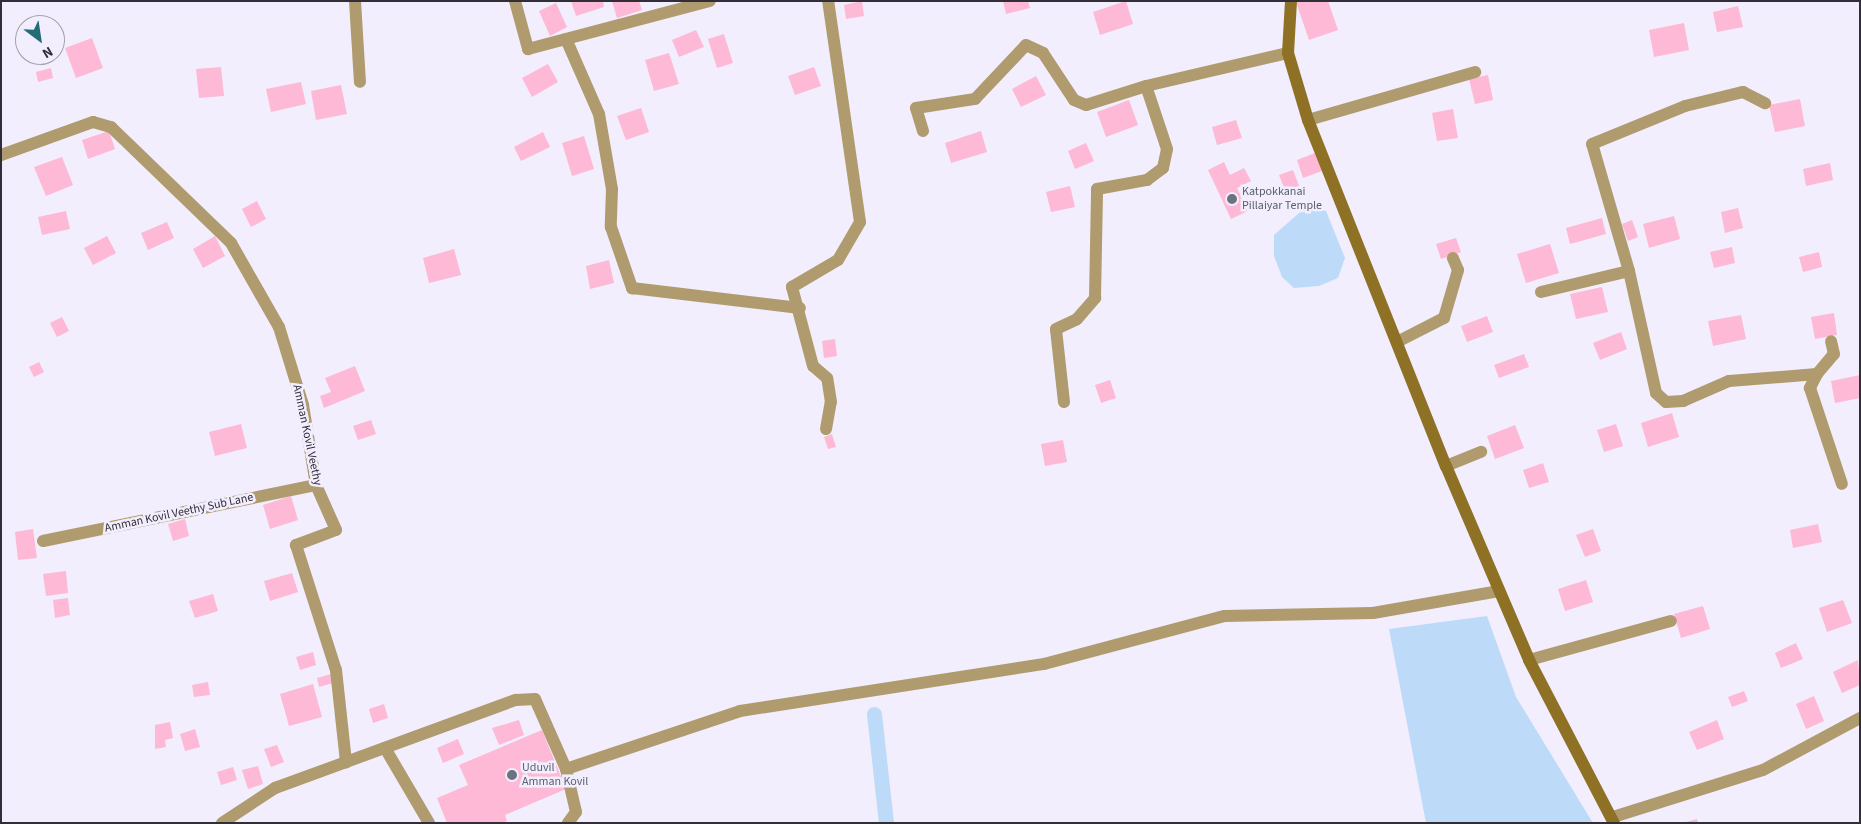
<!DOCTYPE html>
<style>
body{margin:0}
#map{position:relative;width:1861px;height:824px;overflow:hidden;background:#f2eefd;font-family:"Source Sans 3",sans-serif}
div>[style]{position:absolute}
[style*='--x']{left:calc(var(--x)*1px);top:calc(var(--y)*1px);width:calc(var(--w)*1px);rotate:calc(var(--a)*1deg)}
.water>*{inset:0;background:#bddbf8}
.canal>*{height:15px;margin:-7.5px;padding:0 7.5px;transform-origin:7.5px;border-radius:7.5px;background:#bddbf8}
.building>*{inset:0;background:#fdb9d5}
.street>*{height:12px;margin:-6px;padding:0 6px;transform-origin:6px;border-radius:6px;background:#af9b6e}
.secondary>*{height:12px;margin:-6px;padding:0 6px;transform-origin:6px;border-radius:6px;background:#8f7126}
.dots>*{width:14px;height:14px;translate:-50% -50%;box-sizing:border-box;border:2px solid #f2eefd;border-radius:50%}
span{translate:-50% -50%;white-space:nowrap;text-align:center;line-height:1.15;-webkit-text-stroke:5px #f2eefd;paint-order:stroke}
.worship-label{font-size:12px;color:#5b616d}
.left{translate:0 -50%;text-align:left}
.street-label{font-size:12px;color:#312e38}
.frame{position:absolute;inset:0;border:2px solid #312e38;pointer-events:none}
.north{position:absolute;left:15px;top:15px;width:50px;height:50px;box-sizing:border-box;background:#f2eefd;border:1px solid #a5a1ae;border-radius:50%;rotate:149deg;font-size:14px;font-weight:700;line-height:20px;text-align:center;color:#312e38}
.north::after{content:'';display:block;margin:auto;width:18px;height:22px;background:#236d77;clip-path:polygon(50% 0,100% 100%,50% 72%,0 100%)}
</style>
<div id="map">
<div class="water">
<div style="clip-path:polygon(1315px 209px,1326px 211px,1345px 258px,1338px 278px,1319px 286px,1294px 288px,1282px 277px,1274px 256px,1274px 235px,1299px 213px)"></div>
<div style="clip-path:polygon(1487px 616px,1516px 697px,1593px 823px,1426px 823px,1389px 629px)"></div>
</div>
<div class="canal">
<div style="--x:874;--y:714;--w:110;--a:83.7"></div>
</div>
<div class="building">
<div style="clip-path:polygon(571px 1px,603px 1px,604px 7px,576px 16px)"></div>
<div style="clip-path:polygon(612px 1px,639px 1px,642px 10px,617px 18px)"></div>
<div style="clip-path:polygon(862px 1px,864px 16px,846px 19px,844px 5px)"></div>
<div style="clip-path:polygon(1003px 1px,1028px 1px,1030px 8px,1006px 14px)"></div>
<div style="clip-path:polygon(1126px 1px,1133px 24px,1100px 35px,1093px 12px)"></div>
<div style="clip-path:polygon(1328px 1px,1338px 30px,1309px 40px,1296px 2px)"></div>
<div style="clip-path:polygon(556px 3px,567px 27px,550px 36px,539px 11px)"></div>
<div style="clip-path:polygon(1738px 6px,1743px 27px,1717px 32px,1713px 12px)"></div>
<div style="clip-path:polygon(1684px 23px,1689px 50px,1654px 57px,1649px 30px)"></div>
<div style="clip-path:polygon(696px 30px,704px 47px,679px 57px,672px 40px)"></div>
<div style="clip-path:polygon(724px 34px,733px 63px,717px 68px,708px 39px)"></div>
<div style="clip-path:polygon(92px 38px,103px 68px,76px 78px,65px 48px)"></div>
<div style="clip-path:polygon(669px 53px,679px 84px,654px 91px,645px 60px)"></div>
<div style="clip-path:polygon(548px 64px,558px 82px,532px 97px,522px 78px)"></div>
<div style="clip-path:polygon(221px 67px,224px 96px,199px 98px,196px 69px)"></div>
<div style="clip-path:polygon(814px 67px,821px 86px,795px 95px,788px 76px)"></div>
<div style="clip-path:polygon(51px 68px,53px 78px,38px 82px,36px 72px)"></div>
<div style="clip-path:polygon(1488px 75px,1493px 100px,1475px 104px,1469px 79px)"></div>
<div style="clip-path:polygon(1036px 76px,1046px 95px,1021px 107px,1012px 89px)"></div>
<div style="clip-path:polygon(301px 82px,306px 104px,271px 112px,266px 89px)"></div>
<div style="clip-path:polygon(341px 85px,347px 114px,316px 120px,311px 91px)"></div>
<div style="clip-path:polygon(1800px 99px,1805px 126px,1775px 132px,1769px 105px)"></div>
<div style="clip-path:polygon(1129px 100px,1138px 125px,1106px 137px,1097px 112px)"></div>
<div style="clip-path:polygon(641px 108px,649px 132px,626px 140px,617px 116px)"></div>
<div style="clip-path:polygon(1453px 109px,1458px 138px,1437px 141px,1432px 113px)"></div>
<div style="clip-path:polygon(1236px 120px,1242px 138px,1217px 145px,1212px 127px)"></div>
<div style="clip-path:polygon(109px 131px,115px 149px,88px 159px,82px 140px)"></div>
<div style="clip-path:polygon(981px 131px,987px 152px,951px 163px,945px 143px)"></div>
<div style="clip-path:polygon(543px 132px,550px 147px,521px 161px,514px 147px)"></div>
<div style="clip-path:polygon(584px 136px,594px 169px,572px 176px,562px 143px)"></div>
<div style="clip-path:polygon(1086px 143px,1094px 161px,1075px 169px,1068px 151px)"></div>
<div style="clip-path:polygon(1315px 153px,1322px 171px,1303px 178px,1297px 160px)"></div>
<div style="clip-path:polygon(62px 157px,73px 185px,46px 196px,34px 167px)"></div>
<div style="clip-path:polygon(1224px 162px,1230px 175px,1244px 168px,1251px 181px,1237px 188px,1248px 211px,1231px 219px,1208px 170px)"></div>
<div style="clip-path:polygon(1830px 163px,1833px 180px,1806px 186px,1803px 169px)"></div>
<div style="clip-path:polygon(1293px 170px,1299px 186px,1285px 190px,1279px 175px)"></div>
<div style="clip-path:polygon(1070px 186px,1075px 207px,1051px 212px,1046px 192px)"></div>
<div style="clip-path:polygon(257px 201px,266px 219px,251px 227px,242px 209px)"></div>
<div style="clip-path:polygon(1738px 208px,1743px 228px,1725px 233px,1721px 212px)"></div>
<div style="clip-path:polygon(66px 211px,70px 229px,42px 235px,38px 217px)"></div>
<div style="clip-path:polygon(1674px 216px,1680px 239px,1649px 248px,1643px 224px)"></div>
<div style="clip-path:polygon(1602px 218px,1606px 234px,1570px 244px,1566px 228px)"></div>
<div style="clip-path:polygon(1632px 220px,1638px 237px,1628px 241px,1622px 224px)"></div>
<div style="clip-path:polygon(167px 222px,174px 238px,148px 250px,141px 233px)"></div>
<div style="clip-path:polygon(107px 236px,116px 253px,93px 265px,84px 248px)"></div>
<div style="clip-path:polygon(215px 236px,225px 256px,203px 268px,193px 249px)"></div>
<div style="clip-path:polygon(1456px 238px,1461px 252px,1441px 259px,1436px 244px)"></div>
<div style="clip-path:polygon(1550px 244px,1559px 273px,1526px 283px,1517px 254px)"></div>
<div style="clip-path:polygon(1732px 247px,1735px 263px,1714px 268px,1710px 252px)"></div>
<div style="clip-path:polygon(454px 249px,461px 275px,429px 283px,423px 258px)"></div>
<div style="clip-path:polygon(1819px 252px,1822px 267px,1803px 272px,1799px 257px)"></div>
<div style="clip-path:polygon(609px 260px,614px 283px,590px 289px,586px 266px)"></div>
<div style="clip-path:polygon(1602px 287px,1608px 312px,1576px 319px,1570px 294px)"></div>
<div style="clip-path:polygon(1834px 313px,1837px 335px,1815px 339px,1811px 317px)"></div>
<div style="clip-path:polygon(1741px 315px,1746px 339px,1713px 346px,1708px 321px)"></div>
<div style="clip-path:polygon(1487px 316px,1493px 332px,1467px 342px,1461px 326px)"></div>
<div style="clip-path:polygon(62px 317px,69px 331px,57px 337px,50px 323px)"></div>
<div style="clip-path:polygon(1621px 332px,1627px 349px,1600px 360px,1593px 343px)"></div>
<div style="clip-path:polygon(835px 339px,837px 356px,824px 358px,822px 341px)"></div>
<div style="clip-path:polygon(1524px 354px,1529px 367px,1499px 378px,1494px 365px)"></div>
<div style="clip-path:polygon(39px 362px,44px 372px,34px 377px,29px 367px)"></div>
<div style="clip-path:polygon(355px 366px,365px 391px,324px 408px,320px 396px,331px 392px,325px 378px)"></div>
<div style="clip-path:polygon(1860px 375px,1860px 398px,1835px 403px,1831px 381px)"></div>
<div style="clip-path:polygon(1110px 380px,1116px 398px,1101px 403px,1095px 385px)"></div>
<div style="clip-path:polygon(1672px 413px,1679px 437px,1648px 447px,1641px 423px)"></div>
<div style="clip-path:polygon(371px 420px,376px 434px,358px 440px,353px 426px)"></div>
<div style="clip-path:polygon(241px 424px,247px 448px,215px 456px,209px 432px)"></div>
<div style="clip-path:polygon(1616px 424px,1623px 446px,1604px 452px,1597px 430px)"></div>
<div style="clip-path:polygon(1515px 425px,1524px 448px,1495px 459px,1487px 436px)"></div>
<div style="clip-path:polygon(832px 434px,836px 447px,828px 449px,824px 437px)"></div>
<div style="clip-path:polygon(1063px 440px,1067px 462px,1045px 466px,1041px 444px)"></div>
<div style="clip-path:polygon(1543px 463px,1549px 482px,1529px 488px,1523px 470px)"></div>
<div style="clip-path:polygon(291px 496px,298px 520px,270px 529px,263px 505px)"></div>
<div style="clip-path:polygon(185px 519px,189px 536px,173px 541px,168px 524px)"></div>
<div style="clip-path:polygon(1818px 524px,1822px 542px,1793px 548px,1790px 530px)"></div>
<div style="clip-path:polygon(33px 529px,37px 558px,18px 560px,15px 532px)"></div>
<div style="clip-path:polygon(1593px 529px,1601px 551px,1585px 557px,1576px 535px)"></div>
<div style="clip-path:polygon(66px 571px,68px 593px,46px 596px,43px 574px)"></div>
<div style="clip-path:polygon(292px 573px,298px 592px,270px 601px,264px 581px)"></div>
<div style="clip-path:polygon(1586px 580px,1593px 602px,1565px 611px,1558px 589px)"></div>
<div style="clip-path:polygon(213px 594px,218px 611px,195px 618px,189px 601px)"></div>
<div style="clip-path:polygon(68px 598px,70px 615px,55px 618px,53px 600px)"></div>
<div style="clip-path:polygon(1843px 600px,1852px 623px,1827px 632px,1819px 608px)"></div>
<div style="clip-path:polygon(1703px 606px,1710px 629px,1681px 638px,1674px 614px)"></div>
<div style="clip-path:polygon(1796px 643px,1803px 659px,1781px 668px,1775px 653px)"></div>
<div style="clip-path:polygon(313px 652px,316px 665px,300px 670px,296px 657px)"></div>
<div style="clip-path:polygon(1858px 660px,1860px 685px,1842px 693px,1833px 672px)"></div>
<div style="clip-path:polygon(331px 674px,333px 683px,319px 687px,317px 678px)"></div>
<div style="clip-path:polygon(208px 682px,210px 695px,194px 697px,192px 685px)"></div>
<div style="clip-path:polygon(313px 684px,322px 717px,289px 726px,280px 694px)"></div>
<div style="clip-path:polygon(1744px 691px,1748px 701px,1732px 707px,1728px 697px)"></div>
<div style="clip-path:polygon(1814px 696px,1824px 721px,1806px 729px,1796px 704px)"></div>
<div style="clip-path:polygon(384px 704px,388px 718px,373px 723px,369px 709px)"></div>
<div style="clip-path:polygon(519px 720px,524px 735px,499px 745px,492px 728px)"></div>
<div style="clip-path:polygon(1717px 720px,1724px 739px,1697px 750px,1689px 732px)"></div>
<div style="clip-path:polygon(170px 722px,173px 738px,165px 740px,166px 747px,155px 749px,155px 725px)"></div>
<div style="clip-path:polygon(195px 729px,200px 747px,185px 751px,180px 734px)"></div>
<div style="clip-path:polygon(542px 730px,566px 789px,505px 815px,507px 821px,502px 823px,447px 823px,437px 798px,468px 785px,459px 765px)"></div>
<div style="clip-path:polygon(458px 739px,464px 754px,443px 763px,437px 748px)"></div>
<div style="clip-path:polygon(277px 745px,284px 762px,271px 767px,264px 749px)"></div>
<div style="clip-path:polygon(258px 766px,263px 784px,248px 789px,242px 770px)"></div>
<div style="clip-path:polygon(233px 767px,237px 780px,221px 785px,217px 772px)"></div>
<div style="clip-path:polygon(1697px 819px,1698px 823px,1686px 823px,1686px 822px)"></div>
</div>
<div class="street">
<div style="--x:355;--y:1;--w:81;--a:86.5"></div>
<div style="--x:515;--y:1;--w:50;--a:74.8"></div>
<div style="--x:528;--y:49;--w:188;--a:-14.8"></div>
<div style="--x:566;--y:39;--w:82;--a:66.3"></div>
<div style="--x:599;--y:114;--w:76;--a:80.2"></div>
<div style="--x:612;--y:189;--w:38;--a:92"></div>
<div style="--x:611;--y:227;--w:65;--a:71"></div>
<div style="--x:632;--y:288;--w:169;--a:6.8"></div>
<div style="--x:1308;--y:120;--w:174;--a:-16"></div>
<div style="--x:923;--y:131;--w:24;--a:-107"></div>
<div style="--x:916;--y:108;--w:60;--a:-8.7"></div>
<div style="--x:975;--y:99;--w:74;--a:-46.6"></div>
<div style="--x:1026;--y:45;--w:19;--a:25"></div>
<div style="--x:1043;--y:53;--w:56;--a:56.6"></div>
<div style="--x:1074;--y:100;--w:13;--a:23"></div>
<div style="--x:1086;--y:105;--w:63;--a:-17.6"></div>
<div style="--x:1;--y:155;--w:98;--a:-19.7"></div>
<div style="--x:93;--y:122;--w:19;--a:16"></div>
<div style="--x:111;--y:127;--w:167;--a:44"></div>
<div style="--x:231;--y:243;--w:97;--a:60.3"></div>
<div style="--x:279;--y:327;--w:82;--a:72.9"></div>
<div style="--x:303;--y:405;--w:81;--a:80.8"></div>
<div style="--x:316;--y:485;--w:49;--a:66"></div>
<div style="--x:336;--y:530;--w:43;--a:159.4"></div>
<div style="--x:296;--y:545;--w:131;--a:72.3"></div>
<div style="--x:336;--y:670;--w:93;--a:83.8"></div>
<div style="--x:1629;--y:271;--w:132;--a:-106.2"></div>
<div style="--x:1592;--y:144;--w:100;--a:-22.2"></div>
<div style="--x:1685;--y:106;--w:60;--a:-13.6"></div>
<div style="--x:1743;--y:92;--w:25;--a:27"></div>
<div style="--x:1541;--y:292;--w:90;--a:-13.4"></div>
<div style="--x:1629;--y:271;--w:125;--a:77.5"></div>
<div style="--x:1656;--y:393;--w:13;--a:42"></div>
<div style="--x:1666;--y:402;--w:17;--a:-3"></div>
<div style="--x:1683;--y:401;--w:50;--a:-23.5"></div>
<div style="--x:1729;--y:381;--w:88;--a:-4.5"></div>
<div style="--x:1817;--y:374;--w:26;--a:-50"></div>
<div style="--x:1834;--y:354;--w:13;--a:-103"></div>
<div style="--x:1397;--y:342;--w:53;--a:-27.1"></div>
<div style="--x:1444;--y:318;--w:50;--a:-73.7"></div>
<div style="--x:1458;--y:270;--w:13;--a:-113"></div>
<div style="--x:1817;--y:374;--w:16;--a:117"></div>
<div style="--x:1810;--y:388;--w:101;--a:71.6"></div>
<div style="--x:1064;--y:402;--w:73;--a:-96.3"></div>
<div style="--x:1056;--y:329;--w:23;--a:-25"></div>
<div style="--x:1077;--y:319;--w:28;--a:-49"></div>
<div style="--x:1095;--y:298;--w:109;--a:-88.9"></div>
<div style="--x:1097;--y:189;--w:51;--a:-10.2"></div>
<div style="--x:1147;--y:180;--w:20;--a:-37"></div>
<div style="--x:1163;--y:168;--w:19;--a:-78"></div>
<div style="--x:1167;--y:149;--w:66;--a:-108.4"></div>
<div style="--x:1146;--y:86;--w:146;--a:-13.1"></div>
<div style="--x:826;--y:429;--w:27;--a:-80"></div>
<div style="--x:831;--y:402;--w:24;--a:-99"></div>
<div style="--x:827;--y:378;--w:18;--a:-139"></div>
<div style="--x:813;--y:366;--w:82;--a:-104.9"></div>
<div style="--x:792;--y:287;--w:53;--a:-30.4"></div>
<div style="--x:838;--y:260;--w:44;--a:-59.9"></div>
<div style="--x:860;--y:222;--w:223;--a:-98.2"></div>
<div style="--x:1446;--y:466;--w:38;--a:-22"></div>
<div style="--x:43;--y:541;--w:279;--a:-11.6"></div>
<div style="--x:1529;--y:660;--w:147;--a:-15.4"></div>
<div style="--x:385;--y:748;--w:87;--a:59.6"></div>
<div style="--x:566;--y:769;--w:44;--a:76.9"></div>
<div style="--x:576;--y:812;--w:14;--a:126"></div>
<div style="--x:1613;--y:817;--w:157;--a:-17.4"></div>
<div style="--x:1763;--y:770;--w:110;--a:-28.2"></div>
<div style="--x:222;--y:823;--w:64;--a:-33.4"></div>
<div style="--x:275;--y:788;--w:257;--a:-20.1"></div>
<div style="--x:516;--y:700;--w:19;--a:-3"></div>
<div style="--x:535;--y:699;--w:77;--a:66.1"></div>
<div style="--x:566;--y:769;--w:183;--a:-18.4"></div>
<div style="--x:740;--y:711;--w:308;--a:-8.8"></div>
<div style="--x:1044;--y:664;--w:187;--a:-14.9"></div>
<div style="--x:1225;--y:616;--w:148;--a:-1.2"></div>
<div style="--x:1373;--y:613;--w:128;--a:-9.9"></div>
</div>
<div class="secondary">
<div style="--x:1291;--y:1;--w:52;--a:93.3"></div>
<div style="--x:1288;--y:53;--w:70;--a:73.4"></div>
<div style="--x:1308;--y:120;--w:373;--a:68.3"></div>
<div style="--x:1446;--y:466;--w:211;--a:66.8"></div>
<div style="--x:1529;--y:660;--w:184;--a:62.5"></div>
</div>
<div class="dots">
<div style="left:1232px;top:199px;background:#6b7280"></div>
<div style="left:512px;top:775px;background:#6b7280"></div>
</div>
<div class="worship-label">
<span class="left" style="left:1242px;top:199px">Katpokkanai<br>Pillaiyar Temple</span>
<span class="left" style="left:522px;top:775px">Uduvil<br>Amman Kovil</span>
</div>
<div class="street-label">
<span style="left:307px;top:435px;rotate:78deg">Amman Kovil Veethy</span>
<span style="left:179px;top:513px;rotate:-12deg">Amman Kovil Veethy Sub Lane</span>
</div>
<div class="frame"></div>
<div class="north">N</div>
</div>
